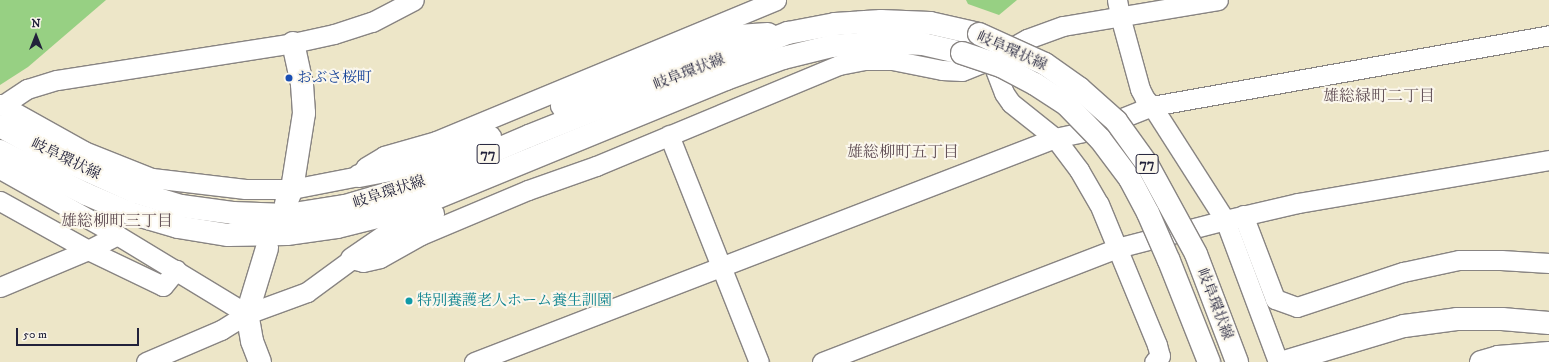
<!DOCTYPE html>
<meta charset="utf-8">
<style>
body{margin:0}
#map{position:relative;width:1549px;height:362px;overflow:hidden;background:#ede6c8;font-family:"IM FELL DW Pica","Noto Serif JP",serif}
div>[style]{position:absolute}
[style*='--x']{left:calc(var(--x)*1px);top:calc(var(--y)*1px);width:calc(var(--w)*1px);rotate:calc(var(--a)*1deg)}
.green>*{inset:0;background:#97d083}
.roads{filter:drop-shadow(1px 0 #888482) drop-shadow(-1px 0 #888482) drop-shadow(0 1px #888482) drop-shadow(0 -1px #888482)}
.minor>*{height:19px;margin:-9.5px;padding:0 9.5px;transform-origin:9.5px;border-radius:9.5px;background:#fff}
.tertiary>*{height:22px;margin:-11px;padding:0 11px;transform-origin:11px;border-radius:11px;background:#fff}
.primary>*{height:22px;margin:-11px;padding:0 11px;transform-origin:11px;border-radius:11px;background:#fff}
.bridges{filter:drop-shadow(1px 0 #888482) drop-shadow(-1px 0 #888482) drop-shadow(0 1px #888482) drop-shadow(0 -1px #888482)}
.primary-bridge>*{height:22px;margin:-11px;padding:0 11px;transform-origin:11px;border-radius:11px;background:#fff}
.dots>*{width:11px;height:11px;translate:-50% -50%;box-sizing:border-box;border:2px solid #fbf7ec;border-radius:50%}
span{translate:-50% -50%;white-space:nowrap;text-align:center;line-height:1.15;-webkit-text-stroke:4px #fbf7ec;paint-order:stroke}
.shield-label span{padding:1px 3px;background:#fbf7ec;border:1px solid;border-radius:3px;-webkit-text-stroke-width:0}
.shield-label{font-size:14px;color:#22223b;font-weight:700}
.street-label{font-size:15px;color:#22223b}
.transit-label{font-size:15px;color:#164399}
.left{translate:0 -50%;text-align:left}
.culture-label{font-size:15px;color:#0d838f}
.neighbourhood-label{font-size:16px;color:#655359}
.north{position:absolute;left:16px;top:16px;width:40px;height:40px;-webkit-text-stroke:3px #fbf7ec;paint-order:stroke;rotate:0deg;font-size:11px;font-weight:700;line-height:16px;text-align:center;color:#22223b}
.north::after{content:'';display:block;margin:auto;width:14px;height:18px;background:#22223b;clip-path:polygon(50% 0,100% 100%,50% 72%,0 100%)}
.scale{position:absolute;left:16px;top:328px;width:123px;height:18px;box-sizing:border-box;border:2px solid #22223b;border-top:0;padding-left:5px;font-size:12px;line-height:14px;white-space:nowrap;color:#22223b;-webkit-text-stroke:3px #fbf7ec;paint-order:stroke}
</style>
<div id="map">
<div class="green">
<div style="clip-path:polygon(0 0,106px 0,28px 67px,0 85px)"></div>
<div style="clip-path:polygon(966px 0,1017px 0,999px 15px,968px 4px)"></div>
</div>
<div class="roads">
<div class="minor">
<div style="--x:1117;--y:0;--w:16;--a:79"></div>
<div style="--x:1120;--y:16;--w:76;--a:74.7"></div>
<div style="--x:1140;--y:89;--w:11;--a:63"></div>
<div style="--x:1145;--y:99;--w:10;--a:45"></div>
<div style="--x:1152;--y:106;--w:135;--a:57.4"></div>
<div style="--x:1225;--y:220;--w:152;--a:69.5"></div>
<div style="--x:991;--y:59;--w:36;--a:69"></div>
<div style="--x:1004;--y:93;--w:12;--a:55"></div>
<div style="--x:1011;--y:103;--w:56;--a:38.5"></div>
<div style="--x:1055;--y:138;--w:40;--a:53"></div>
<div style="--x:1079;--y:170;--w:39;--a:60"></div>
<div style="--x:1099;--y:204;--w:152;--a:67.6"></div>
<div style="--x:1157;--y:345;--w:11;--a:75"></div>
<div style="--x:1160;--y:356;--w:8;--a:135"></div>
<div style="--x:0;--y:104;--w:96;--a:29.2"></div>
<div style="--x:84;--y:151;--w:73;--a:21.7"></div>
<div style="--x:152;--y:178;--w:94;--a:6.7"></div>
<div style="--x:245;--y:189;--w:47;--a:0"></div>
<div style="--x:292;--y:189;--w:68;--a:-11"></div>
<div style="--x:359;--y:176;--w:11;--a:-52"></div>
<div style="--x:366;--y:167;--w:21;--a:-31"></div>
<div style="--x:384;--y:156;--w:54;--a:-16.1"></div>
<div style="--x:436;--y:141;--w:368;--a:-22.5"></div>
<div style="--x:3;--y:105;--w:29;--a:-34"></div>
<div style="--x:27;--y:89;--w:31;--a:-17"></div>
<div style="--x:57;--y:80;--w:239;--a:-8.9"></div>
<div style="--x:293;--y:43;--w:42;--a:-12.4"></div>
<div style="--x:334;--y:34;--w:40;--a:-18"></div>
<div style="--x:372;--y:22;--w:47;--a:-27.6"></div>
<div style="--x:669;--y:135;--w:244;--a:68.4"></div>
<div style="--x:0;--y:169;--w:134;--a:29.4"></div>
<div style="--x:117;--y:235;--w:152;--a:31.3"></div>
<div style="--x:0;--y:201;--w:101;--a:29.1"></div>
<div style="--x:88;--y:250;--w:83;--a:25.6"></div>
<div style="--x:163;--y:286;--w:21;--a:-51"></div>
<div style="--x:1243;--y:215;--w:90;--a:69.1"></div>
<div style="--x:1275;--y:299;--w:23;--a:20"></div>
<div style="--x:1297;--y:307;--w:112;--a:-18.3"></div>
<div style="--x:1403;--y:272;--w:57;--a:-12.1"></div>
<div style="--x:1459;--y:260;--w:42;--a:0"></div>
<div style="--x:1501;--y:260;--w:48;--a:3.6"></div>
<div style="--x:0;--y:287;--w:95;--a:-22.8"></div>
<div style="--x:88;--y:250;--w:33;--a:-27"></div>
<div style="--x:146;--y:362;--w:82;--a:-23.1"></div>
<div style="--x:221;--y:330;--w:31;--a:-32"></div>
<div style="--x:247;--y:314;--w:64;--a:-20.1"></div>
<div style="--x:307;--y:292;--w:56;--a:-36.3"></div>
<div style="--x:352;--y:259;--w:11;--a:15"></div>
<div style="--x:363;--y:262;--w:17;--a:-13"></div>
<div style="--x:380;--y:258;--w:47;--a:-29.3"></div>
<div style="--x:421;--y:235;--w:116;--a:-22.8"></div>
<div style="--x:528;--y:190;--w:72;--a:-19.4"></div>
<div style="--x:596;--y:166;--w:263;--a:-22.6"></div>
<div style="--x:839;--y:65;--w:25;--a:-11"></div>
<div style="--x:864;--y:60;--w:28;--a:0"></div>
<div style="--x:892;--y:60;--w:51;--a:11.3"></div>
<div style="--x:942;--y:70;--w:20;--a:3"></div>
<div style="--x:962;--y:71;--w:31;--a:-22"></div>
<div style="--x:991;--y:59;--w:41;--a:-29.1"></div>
<div style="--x:1027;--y:39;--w:38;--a:-20"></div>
<div style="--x:1063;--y:26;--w:157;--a:-9.5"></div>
<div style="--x:474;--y:362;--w:623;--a:-21.08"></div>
<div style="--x:1055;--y:138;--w:38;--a:-12"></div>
<div style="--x:1092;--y:130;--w:65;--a:-21.8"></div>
<div style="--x:1152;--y:106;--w:403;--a:-10.1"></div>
<div style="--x:822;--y:362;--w:316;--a:-21.1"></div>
<div style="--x:1117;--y:248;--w:112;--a:-14.5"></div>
<div style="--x:1225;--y:220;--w:75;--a:-13.1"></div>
<div style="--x:1298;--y:203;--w:255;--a:-9.7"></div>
</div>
<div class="tertiary">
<div style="--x:286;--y:203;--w:15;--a:-67"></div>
<div style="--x:292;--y:189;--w:77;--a:-81"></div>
<div style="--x:304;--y:113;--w:29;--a:-94"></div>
<div style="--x:302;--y:84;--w:42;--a:-102.4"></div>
<div style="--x:260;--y:362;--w:22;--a:-111"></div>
<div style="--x:252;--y:341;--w:27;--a:-100"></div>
<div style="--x:247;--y:314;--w:69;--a:-73.1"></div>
<div style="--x:1284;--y:362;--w:125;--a:-16.7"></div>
<div style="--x:1404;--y:326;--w:53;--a:-7.5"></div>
<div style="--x:1457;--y:319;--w:45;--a:0"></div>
<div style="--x:1502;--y:319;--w:47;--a:4.9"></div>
</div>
<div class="primary">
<div style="--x:562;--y:106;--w:189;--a:-21.7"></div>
<div style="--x:738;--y:36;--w:30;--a:-4"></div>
<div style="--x:0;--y:126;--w:60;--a:28.7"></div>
<div style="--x:53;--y:155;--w:90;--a:24.3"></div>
<div style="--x:135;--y:192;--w:48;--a:16.9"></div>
<div style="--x:181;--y:206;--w:52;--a:7.7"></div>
<div style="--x:233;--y:213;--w:54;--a:2.1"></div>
<div style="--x:287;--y:215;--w:59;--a:-8.8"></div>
<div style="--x:345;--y:206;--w:65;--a:-16.2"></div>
<div style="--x:407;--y:188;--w:133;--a:-23.1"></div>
<div style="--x:529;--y:136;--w:279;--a:-21.7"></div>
<div style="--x:788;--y:33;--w:48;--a:-10.8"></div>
<div style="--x:835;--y:24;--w:46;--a:-3.7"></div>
<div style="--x:881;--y:21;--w:49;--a:2.3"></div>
<div style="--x:930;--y:23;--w:50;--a:12.7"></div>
<div style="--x:0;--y:151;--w:96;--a:26.6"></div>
<div style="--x:86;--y:194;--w:48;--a:23.4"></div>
<div style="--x:130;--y:213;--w:50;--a:16.3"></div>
<div style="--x:178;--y:227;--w:51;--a:9.1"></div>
<div style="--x:228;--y:235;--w:59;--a:-1"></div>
<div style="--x:287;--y:234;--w:50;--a:-8"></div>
<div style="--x:337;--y:227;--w:74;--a:-14"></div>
<div style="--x:409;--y:209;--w:343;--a:-22.3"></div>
<div style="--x:726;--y:79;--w:61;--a:-20.2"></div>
<div style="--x:783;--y:58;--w:50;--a:-13.8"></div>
<div style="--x:832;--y:46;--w:51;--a:-4.5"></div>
<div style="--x:883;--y:42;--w:40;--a:2.9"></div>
<div style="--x:923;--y:44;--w:40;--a:13"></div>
<div style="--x:359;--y:176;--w:36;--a:-11"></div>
<div style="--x:394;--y:169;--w:73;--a:-17.4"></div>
<div style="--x:464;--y:147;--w:28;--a:-21"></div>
<div style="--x:352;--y:259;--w:46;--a:-34.4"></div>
<div style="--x:390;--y:233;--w:47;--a:-23.8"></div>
<div style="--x:1481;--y:362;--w:18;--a:-16"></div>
<div style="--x:1498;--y:357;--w:51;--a:-4.5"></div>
</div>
</div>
<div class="bridges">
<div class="primary-bridge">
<div style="--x:979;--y:34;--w:72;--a:24.4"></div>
<div style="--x:1045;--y:64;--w:42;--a:35.2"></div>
<div style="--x:1079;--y:88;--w:50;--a:41.7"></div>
<div style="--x:1116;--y:121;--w:53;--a:54.2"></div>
<div style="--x:1147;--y:164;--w:102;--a:61.4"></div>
<div style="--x:1196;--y:254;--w:116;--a:69.2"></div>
<div style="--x:962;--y:53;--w:41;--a:18.4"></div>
<div style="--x:1001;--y:66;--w:38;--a:28"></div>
<div style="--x:1035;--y:84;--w:38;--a:33"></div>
<div style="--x:1067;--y:105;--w:47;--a:45.9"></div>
<div style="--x:1100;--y:139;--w:50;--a:53.1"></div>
<div style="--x:1130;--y:179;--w:38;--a:62"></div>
<div style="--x:1148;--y:213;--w:52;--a:66.4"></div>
<div style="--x:1169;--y:261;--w:109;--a:68.4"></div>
</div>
</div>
<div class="dots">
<div style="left:289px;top:78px;background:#1a4fb4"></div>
<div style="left:409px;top:301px;background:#0f9aa8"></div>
</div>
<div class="shield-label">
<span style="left:488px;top:154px">77</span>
<span style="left:1147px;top:164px">77</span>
</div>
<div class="street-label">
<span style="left:1012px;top:51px;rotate:24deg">岐阜環状線</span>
<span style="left:689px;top:72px;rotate:-21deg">岐阜環状線</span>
<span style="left:66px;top:159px;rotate:26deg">岐阜環状線</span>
<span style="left:389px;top:192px;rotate:-18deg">岐阜環状線</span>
<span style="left:1215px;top:304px;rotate:69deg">岐阜環状線</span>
</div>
<div class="transit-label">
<span class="left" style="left:297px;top:78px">おぶさ桜町</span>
</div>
<div class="culture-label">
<span class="left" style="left:417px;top:301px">特別養護老人ホーム養生訓園</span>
</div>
<div class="neighbourhood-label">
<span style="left:1379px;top:96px">雄総緑町二丁目</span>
<span style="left:903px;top:152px">雄総柳町五丁目</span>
<span style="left:117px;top:221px">雄総柳町三丁目</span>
</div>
<div class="north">N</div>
<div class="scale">50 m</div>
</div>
